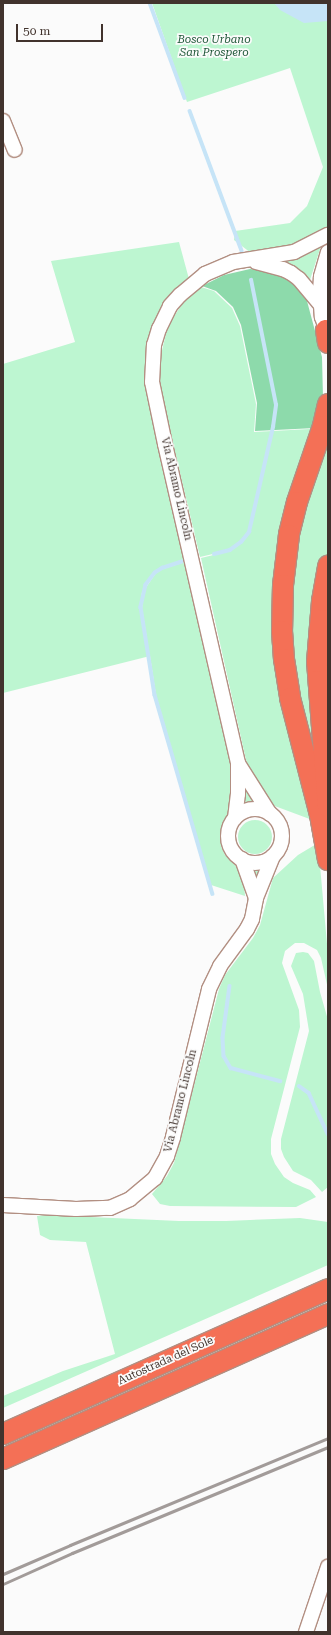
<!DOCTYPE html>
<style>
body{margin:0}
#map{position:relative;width:331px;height:1635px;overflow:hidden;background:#fbfbfb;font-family:"Roboto Serif",serif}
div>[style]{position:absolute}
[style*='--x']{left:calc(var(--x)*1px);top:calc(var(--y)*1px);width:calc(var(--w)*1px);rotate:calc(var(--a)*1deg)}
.green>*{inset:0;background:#bdf6d1}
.round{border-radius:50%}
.forest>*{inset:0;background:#8ddaab}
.water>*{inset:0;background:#c6e4f7}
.stream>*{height:3.5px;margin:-1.75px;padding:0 1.75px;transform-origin:1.75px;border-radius:1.75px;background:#c6e4f7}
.roads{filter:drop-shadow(1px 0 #b28f82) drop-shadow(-1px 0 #b28f82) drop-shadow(0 1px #b28f82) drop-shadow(0 -1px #b28f82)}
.minor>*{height:14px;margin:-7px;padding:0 7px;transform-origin:7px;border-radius:7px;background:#fff}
.minor>.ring{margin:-7px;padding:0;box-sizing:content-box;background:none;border:14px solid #fff;border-radius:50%}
.highway>*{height:20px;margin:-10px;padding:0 10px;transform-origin:10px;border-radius:10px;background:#f47056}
.rail>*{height:3px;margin:-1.5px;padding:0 1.5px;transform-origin:1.5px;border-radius:1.5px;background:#a29b99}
span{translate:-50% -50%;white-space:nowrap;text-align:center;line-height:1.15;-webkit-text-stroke:3.5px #fbfbfb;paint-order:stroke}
.park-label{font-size:11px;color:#205839;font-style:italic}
.street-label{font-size:11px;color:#41332d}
.frame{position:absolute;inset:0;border:4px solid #41332d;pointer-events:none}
.scale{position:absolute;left:16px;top:24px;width:87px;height:18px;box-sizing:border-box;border:2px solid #41332d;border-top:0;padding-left:5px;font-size:12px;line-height:14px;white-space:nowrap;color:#41332d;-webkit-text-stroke:3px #fbfbfb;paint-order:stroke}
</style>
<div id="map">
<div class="green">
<div style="clip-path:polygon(152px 3px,328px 3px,328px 231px,305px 244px,251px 253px,234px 240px,235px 231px,290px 223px,307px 206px,323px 167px,290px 68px,187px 102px)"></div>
<div style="clip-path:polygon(179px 242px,189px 279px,160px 311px,148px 342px,145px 361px,146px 376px,186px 560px,170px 564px,155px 572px,142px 592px,140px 608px,147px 639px,142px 608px,144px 593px,147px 586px,156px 573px,163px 569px,185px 562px,232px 765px,234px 787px,229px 816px,224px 823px,221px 833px,221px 846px,225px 855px,240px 870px,244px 881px,245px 896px,211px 885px,156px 695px,150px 656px,3px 693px,3px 364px,75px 342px,51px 261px)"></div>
<div style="clip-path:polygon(321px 246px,309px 283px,277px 263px,295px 259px)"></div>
<div style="clip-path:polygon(201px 287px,214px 291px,232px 308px,240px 326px,256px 404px,254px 432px,328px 428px,328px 819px,315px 821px,272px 805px,255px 783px,246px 760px,201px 558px,230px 551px,241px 543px,249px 532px,259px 486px,248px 532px,241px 542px,230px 550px,200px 557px,163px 401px,159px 375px,160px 359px,168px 325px,185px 300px)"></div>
<div style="clip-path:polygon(241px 774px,258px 806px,240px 809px)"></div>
<div class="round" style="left:238px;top:820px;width:34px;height:34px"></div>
<div style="clip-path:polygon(318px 843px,328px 955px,328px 989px,321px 958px,317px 950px,304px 943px,295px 943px,285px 951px,282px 963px,299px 1010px,300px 1027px,271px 1139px,271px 1154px,275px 1164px,284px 1177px,293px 1183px,310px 1190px,316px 1197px,296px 1207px,170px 1206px,160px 1204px,152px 1194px,167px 1176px,174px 1163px,219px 989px,225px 975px,253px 938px,260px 925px,273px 878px,298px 855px)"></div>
<div style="clip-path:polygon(267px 863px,256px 892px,246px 864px,258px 865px)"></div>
<div style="clip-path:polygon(303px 952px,308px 953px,314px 961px,320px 992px,328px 1020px,328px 1187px,322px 1192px,311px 1180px,293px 1171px,284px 1157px,281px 1149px,281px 1139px,309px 1031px,303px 994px,291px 966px,296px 953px)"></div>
<div style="clip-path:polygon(46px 1215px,179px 1221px,226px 1221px,300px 1218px,328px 1222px,328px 1265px,3px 1408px,3px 1396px,63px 1371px,115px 1354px,86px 1242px,50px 1240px,40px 1235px,37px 1216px)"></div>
</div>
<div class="forest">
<div style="clip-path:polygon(250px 269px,272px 272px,289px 278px,302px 291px,307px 301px,322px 357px,323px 398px,315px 428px,255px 431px,257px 403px,241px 325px,233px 307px,216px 291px,202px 286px,224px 275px)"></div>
</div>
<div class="water">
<div style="clip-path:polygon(274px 3px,328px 3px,328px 21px,304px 23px,280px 10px)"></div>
</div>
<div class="stream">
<div style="--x:150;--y:3;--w:101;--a:69.8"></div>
<div style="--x:190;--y:111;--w:149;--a:69.6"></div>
<div style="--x:214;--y:554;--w:16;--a:-14"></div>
<div style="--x:230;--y:550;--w:14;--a:-36"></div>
<div style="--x:241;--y:542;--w:13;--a:-51"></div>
<div style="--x:249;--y:532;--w:108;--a:-77.1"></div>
<div style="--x:273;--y:427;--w:22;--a:-82"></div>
<div style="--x:276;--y:405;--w:127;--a:-101.3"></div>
<div style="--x:182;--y:562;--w:20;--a:162"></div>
<div style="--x:163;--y:568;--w:9;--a:148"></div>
<div style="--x:155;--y:573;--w:15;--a:127"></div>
<div style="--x:146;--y:585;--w:23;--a:103"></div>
<div style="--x:141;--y:607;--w:89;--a:81"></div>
<div style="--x:155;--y:695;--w:207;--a:73.8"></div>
<div style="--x:230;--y:986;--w:52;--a:97.7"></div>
<div style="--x:223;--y:1038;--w:18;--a:87"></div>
<div style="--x:224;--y:1056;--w:14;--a:60"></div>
<div style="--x:231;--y:1068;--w:51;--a:14.9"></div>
<div style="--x:299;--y:1086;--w:12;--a:35"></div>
<div style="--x:309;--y:1093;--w:45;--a:65.1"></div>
</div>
<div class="roads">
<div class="minor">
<div style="--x:3;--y:121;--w:31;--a:68"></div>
<div style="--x:328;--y:252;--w:26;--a:106"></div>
<div style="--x:321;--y:277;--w:14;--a:94"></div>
<div style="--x:320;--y:291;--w:26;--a:86"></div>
<div style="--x:322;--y:317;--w:18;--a:71"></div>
<div style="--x:256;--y:262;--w:28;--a:15"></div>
<div style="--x:283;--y:269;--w:9;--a:27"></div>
<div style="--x:291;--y:273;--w:10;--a:37"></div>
<div style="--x:299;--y:279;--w:33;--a:50"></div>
<div style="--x:239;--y:765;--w:58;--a:57.7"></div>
<div class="ring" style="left:228px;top:809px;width:40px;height:40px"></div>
<div style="--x:235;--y:818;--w:24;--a:-83"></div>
<div style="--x:238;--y:794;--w:31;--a:-90"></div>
<div style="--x:238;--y:763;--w:327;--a:-102.9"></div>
<div style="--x:165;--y:444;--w:63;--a:-101.8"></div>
<div style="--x:152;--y:382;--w:37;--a:-87"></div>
<div style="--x:154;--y:345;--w:17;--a:-73"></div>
<div style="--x:159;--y:329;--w:25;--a:-64"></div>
<div style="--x:170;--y:306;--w:15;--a:-48"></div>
<div style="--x:180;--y:295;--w:33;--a:-40"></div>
<div style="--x:205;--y:274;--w:30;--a:-23"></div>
<div style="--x:233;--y:262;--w:62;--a:-9.3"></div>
<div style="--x:294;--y:252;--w:38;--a:-27"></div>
<div style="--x:242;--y:859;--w:41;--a:70.3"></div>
<div style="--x:3;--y:1205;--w:73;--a:3.1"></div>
<div style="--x:76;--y:1209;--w:34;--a:-2"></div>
<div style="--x:110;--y:1208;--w:22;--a:-24"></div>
<div style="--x:130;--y:1199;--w:33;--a:-40"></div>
<div style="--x:155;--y:1178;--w:25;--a:-61"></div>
<div style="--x:167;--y:1156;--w:20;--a:-72"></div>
<div style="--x:173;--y:1137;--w:152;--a:-76.3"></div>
<div style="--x:209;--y:989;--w:25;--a:-64"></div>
<div style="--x:220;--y:966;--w:46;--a:-53.9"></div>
<div style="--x:247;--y:929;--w:11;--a:-63"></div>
<div style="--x:252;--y:919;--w:21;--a:-79"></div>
<div style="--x:256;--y:898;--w:45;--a:-68"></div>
<div style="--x:306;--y:1632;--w:69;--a:-71.3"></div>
</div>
<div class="highway">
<div style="--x:326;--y:330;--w:13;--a:81"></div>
<div style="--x:328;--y:404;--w:23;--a:103"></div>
<div style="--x:323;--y:426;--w:80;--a:108.9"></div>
<div style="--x:297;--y:502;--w:34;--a:104"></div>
<div style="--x:289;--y:535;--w:50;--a:96.8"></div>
<div style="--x:283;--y:585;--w:46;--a:91.2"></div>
<div style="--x:282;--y:631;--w:28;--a:86"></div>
<div style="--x:284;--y:659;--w:39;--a:81"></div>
<div style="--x:290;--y:698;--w:121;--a:75.6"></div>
<div style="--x:320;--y:815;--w:46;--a:79.9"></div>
<div style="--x:328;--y:807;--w:145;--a:-94.3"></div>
<div style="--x:317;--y:662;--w:61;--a:-85.3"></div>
<div style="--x:322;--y:601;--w:36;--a:-80"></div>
<div style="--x:3;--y:1434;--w:356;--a:-24"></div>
<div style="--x:3;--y:1459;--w:356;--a:-24"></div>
</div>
</div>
<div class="rail">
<div style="--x:3;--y:1574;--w:73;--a:-23.4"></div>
<div style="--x:70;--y:1545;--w:279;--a:-22.5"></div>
<div style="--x:3;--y:1584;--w:76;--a:-24.2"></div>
<div style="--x:72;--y:1553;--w:277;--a:-22.5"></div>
</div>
<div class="park-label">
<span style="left:214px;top:47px">Bosco Urbano<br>San Prospero</span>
</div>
<div class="street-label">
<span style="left:176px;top:489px;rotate:77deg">Via Abramo Lincoln</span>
<span style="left:181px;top:1101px;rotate:-76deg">Via Abramo Lincoln</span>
<span style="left:166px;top:1361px;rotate:-24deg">Autostrada del Sole</span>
</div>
<div class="frame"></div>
<div class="scale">50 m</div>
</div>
